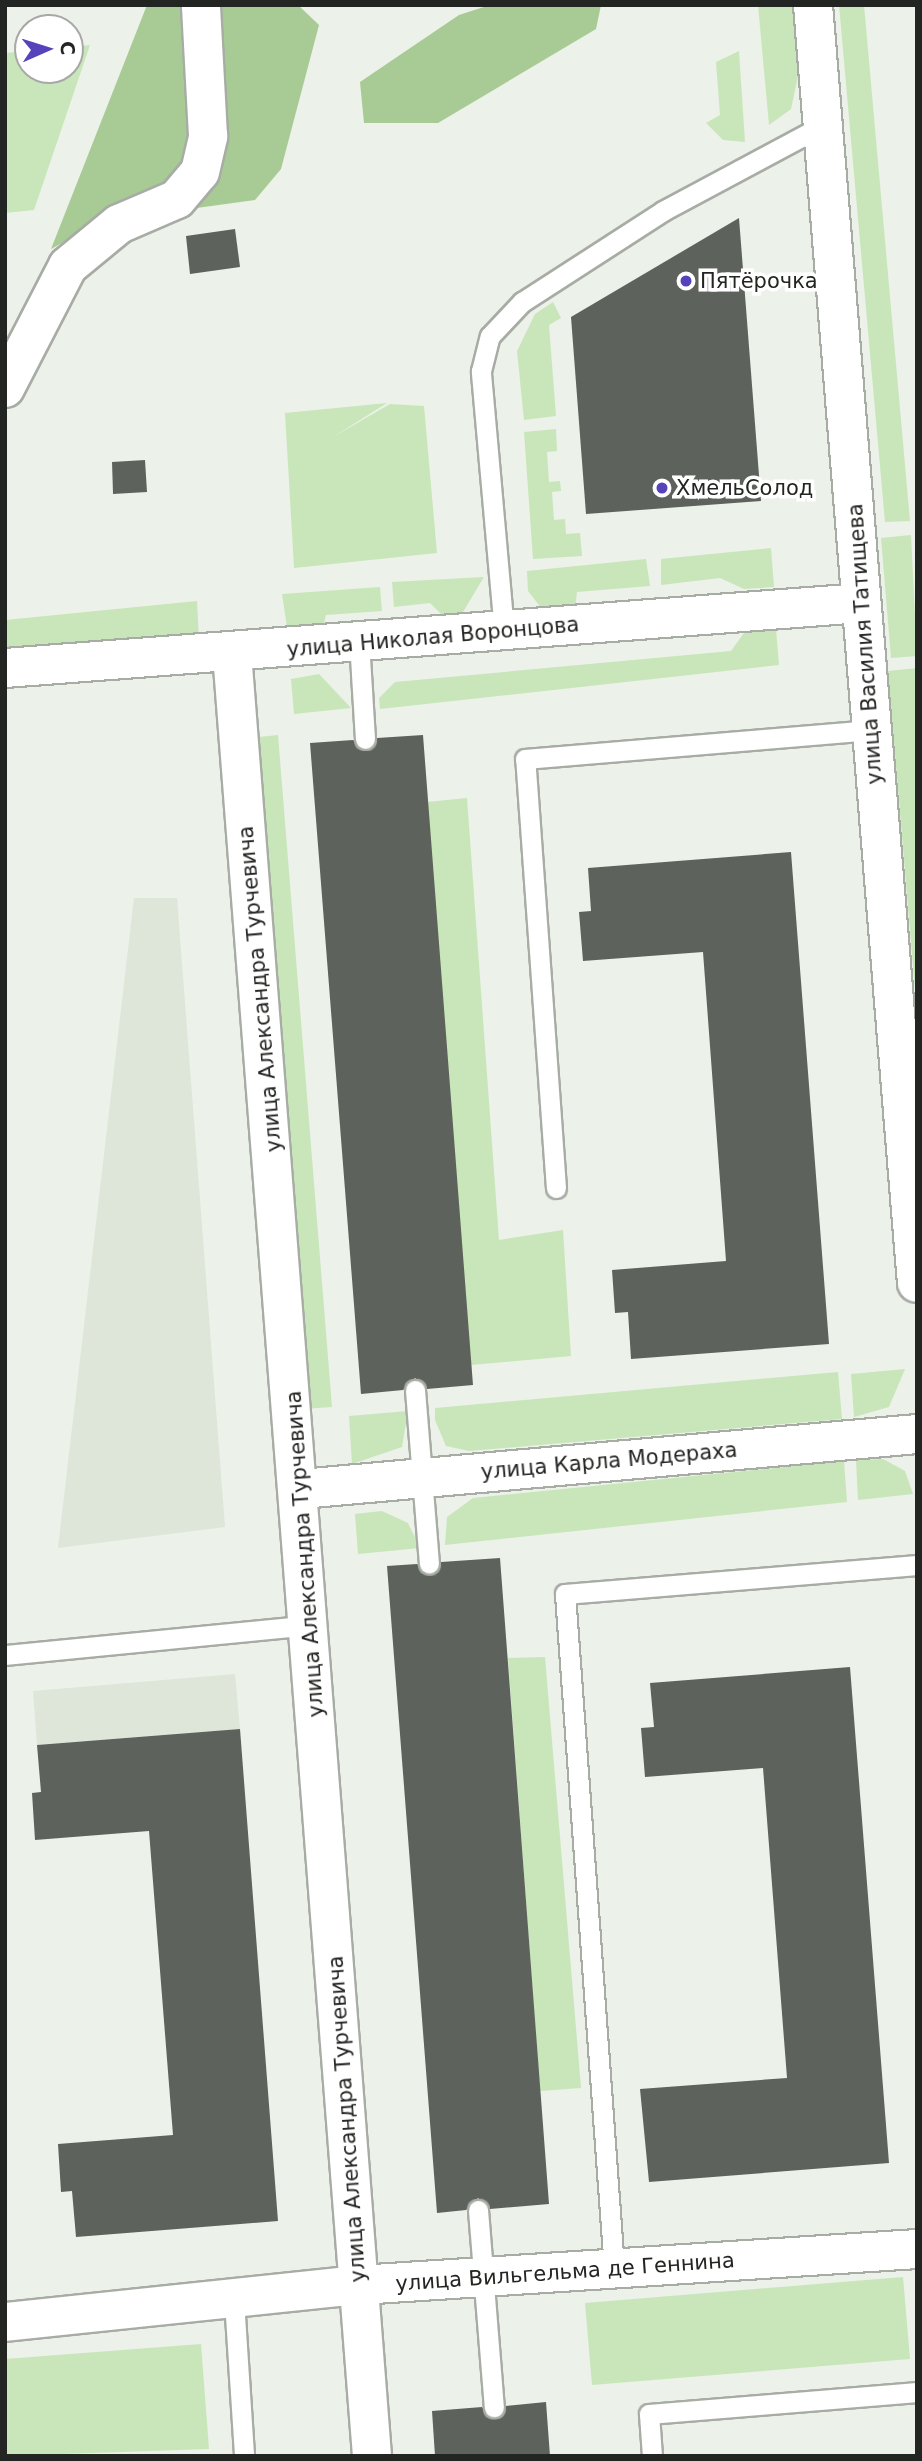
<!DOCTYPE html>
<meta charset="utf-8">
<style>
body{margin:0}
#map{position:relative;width:922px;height:2461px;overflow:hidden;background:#ecf1e9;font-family:"DejaVu Sans",sans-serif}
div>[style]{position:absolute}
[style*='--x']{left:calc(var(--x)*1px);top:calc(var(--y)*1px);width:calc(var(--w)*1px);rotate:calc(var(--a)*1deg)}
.built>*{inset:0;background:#dde6d8}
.green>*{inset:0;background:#c9e6ba}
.forest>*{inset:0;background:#a8ca94}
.building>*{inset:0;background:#5e625c}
.roads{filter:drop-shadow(2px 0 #a7aca5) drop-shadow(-2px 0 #a7aca5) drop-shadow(0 2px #a7aca5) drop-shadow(0 -2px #a7aca5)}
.service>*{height:19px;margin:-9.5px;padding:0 9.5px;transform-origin:9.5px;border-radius:9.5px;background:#fff}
.minor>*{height:38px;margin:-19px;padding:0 19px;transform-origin:19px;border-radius:19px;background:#fff}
.dots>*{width:19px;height:19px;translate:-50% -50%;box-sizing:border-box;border:4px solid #fff;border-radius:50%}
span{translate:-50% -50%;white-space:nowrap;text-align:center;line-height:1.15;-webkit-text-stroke:7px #fff;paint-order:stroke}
.poi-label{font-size:21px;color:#232522}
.left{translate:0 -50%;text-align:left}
.street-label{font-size:21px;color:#232522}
.frame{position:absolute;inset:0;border:7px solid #232522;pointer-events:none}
.north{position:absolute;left:14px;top:14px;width:70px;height:70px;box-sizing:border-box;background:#fff;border:2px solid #a7a8a7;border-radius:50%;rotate:87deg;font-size:19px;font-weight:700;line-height:28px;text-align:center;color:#232522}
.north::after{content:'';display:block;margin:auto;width:24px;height:32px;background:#5642ba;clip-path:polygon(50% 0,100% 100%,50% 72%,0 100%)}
</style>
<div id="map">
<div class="built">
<div style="clip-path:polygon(134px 898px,177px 898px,225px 1527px,58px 1548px)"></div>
<div style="clip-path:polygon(235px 1674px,240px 1729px,37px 1745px,33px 1691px)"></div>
</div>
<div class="green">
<div style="clip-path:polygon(758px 5px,794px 5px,800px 67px,791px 109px,769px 125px)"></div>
<div style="clip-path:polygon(839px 5px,864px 5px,910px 521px,885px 522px)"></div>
<div style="clip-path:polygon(90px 45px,34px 210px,5px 213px,5px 53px,28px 51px,28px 70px,70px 70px,70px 47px)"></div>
<div style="clip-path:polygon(739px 51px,745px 142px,723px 140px,706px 123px,720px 115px,716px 62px)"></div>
<div style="clip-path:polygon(553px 302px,561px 318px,549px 325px,556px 416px,524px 420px,517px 351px,535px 314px)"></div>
<div style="clip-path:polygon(387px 403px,333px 437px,390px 404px,424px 406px,437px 553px,294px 568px,285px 413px)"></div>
<div style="clip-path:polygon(556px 429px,557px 451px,547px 452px,549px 482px,560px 481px,561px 491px,552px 492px,554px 520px,565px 519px,566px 534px,580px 533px,582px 556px,533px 559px,524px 432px)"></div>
<div style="clip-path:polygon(911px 535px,917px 656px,891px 658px,881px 538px)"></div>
<div style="clip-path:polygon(771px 548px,774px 587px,744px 589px,720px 578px,661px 585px,661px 559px)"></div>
<div style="clip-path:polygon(646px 559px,650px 586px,577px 592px,575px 609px,542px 609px,528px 591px,527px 571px)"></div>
<div style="clip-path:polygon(484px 577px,460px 617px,446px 619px,430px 603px,394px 607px,392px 582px)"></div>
<div style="clip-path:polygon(380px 587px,382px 611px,326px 615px,322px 631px,288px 634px,282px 594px)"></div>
<div style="clip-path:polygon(197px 601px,199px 641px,5px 650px,5px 620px)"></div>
<div style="clip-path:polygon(776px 629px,779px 665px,380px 709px,379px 698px,395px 682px,731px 651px,746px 630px)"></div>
<div style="clip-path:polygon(917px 668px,917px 1013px,888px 671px)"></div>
<div style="clip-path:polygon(319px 674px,351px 708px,294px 714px,291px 679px)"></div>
<div style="clip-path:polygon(278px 735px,332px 1407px,303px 1409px,249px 738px)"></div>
<div style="clip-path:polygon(467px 798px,499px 1240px,563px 1230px,571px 1356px,471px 1365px,427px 802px)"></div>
<div style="clip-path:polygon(905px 1369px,889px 1407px,854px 1417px,851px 1374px)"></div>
<div style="clip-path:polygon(838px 1372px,842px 1419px,469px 1451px,446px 1446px,435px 1420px,435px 1408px)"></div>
<div style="clip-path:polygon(408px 1411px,402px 1447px,352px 1464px,349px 1416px)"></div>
<div style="clip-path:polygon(883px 1459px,905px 1471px,913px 1494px,858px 1500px,856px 1460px)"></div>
<div style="clip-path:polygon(844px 1461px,847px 1502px,445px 1545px,447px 1517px,473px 1498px)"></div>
<div style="clip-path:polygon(382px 1511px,408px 1523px,420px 1548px,358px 1554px,355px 1514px)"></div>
<div style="clip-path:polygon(545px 1657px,581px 2088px,540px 2091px,508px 1658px)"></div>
<div style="clip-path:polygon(903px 2277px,910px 2359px,592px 2385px,585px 2303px)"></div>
<div style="clip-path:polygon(201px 2344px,209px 2449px,5px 2456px,5px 2359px)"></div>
</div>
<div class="forest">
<div style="clip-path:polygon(147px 5px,192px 5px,201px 97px,184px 166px,162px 187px,51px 249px)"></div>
<div style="clip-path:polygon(211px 5px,298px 5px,319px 25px,281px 169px,255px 200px,182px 210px)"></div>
<div style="clip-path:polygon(490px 5px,601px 5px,596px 29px,438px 123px,364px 123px,360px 82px,459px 15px)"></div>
</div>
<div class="building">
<div style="clip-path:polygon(739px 218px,761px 501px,586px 514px,571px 317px)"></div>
<div style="clip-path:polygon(235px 229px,240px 267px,190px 274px,186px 236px)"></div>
<div style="clip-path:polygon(145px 460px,147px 492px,113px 494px,112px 462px)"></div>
<div style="clip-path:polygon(423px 735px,473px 1385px,427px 1389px,415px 1378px,403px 1390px,361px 1394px,310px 743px,353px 740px,366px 751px,377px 738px)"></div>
<div style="clip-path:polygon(791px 852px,829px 1344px,631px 1359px,628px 1312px,615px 1313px,612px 1270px,726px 1261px,703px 952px,583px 961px,579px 912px,591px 911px,588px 868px)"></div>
<div style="clip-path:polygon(500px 1558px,549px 2204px,490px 2209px,478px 2198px,466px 2210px,437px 2213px,387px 1566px,417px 1564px,429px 1575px,441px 1562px)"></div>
<div style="clip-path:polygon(850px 1667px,889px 2163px,649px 2182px,640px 2089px,787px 2078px,763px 1768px,645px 1777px,641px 1728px,654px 1727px,650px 1683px)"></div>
<div style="clip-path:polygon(240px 1729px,278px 2221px,76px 2237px,72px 2191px,61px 2192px,58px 2144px,173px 2135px,149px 1831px,35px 1840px,32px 1793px,41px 1792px,37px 1745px)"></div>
<div style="clip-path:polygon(546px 2402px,550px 2456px,435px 2456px,432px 2411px,482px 2407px,494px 2419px,506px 2406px)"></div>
</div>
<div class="roads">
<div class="service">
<div style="--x:504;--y:631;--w:261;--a:-95.1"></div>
<div style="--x:481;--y:371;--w:36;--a:-76"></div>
<div style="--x:490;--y:336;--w:47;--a:-46.7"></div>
<div style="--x:522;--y:302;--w:168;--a:-32.8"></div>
<div style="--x:663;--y:211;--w:184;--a:-28.2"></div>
<div style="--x:359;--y:641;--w:98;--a:86.5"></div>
<div style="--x:556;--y:1188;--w:430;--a:-94.1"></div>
<div style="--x:525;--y:759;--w:347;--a:-4.8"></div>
<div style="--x:415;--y:1390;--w:174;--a:85.4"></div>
<div style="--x:5;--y:1655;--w:307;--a:-5.6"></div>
<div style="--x:478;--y:2210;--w:198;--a:85.4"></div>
<div style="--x:614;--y:2268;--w:676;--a:-94.16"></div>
<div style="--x:565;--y:1594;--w:353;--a:-4.7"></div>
<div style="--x:234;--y:2300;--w:156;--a:86.3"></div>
<div style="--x:652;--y:2456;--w:42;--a:-94.1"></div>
<div style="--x:649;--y:2414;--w:269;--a:-4.7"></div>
</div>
<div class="minor">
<div style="--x:813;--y:5;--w:1282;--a:85.35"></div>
<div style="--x:5;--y:388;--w:137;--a:-62.7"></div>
<div style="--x:68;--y:266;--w:66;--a:-39.5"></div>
<div style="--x:119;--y:224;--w:63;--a:-23.3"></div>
<div style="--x:177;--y:199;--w:35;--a:-50"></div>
<div style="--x:200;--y:172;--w:37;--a:-77"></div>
<div style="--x:208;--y:136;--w:131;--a:-93.1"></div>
<div style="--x:232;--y:653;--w:1808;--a:85.56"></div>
<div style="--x:5;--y:668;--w:858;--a:-4.34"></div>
<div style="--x:301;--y:1489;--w:618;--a:-5.1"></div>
<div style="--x:5;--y:2322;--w:356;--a:-6"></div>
<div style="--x:359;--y:2285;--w:559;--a:-3.69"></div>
</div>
</div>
<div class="dots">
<div style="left:686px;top:281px;background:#5642ba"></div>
<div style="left:662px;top:488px;background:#5642ba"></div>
</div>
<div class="poi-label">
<span class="left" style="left:700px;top:281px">Пятёрочка</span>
<span class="left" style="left:676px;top:488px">ХмельСолод</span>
</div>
<div class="street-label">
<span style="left:433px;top:637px;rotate:-5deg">улица Николая Воронцова</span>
<span style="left:865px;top:644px;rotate:-94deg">улица Василия Татищева</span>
<span style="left:260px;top:989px;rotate:-95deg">улица Александра Турчевича</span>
<span style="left:609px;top:1461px;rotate:-5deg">улица Карла Модераха</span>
<span style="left:305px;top:1554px;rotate:-94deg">улица Александра Турчевича</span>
<span style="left:347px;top:2119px;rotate:-94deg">улица Александра Турчевича</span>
<span style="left:565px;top:2272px;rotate:-4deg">улица Вильгельма де Геннина</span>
</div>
<div class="frame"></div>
<div class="north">С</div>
</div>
